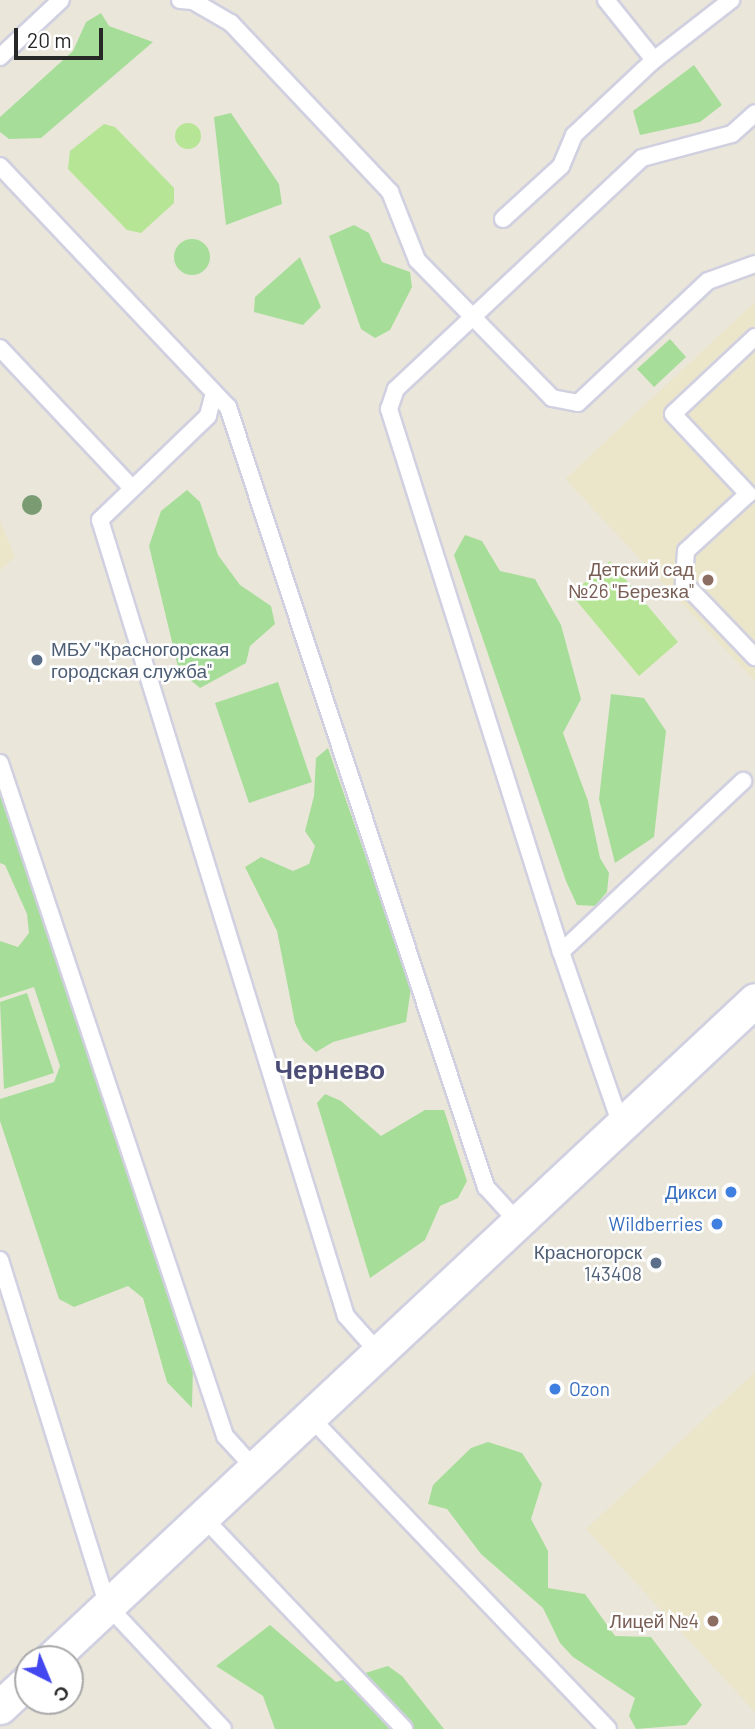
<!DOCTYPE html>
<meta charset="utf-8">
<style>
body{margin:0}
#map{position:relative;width:755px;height:1729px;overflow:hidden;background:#eae6da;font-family:Barlow,sans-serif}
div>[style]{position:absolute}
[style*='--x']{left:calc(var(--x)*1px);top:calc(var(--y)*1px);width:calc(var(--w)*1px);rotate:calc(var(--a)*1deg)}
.education>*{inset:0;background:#ebe5ca}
.green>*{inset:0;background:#a6de99}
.round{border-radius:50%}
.pitch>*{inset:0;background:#b6e595}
.roads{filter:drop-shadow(2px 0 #d0d0e0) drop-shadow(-2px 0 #d0d0e0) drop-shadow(0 2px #d0d0e0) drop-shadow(0 -2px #d0d0e0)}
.service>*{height:16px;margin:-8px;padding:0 8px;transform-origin:8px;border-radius:8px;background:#fff}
.minor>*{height:33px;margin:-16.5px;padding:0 16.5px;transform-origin:16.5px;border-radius:16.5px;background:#fff}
.trees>*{width:20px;height:20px;margin:-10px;border-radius:50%;background:#7b9c72}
.dots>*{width:19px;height:19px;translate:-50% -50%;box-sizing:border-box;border:4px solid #fff;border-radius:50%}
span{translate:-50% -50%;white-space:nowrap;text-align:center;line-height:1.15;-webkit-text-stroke:5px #fff;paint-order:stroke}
.education-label{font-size:19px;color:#785e54}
.right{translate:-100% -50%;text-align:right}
.service-label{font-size:19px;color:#4e5e75}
.left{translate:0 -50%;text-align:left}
.shop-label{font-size:19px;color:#366cbe}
.district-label{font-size:26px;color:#4b4c76;font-weight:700}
.north{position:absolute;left:14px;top:1645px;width:70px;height:70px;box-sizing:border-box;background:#fff;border:2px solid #a9a9a9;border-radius:50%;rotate:137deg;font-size:19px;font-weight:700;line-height:28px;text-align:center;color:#282828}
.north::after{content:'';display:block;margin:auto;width:24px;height:32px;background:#4247ef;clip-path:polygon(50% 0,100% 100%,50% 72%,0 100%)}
.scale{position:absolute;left:14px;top:28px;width:89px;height:32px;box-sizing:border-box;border:4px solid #282828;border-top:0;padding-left:9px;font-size:21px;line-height:24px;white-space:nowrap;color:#282828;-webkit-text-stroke:5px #fff;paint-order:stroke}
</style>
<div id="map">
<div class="education">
<div style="clip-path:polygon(755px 302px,755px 681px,565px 479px)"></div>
<div style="clip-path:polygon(0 520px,15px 557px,0 571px)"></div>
<div style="clip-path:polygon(755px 1372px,755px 1712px,586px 1529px)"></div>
</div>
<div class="green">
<div style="clip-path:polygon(101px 13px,109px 26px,153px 42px,41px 138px,9px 139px,0 132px,0 117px,73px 51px,86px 22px)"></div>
<div style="clip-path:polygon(694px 65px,722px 105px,700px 122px,640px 135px,633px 111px)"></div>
<div style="clip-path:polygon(231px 113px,279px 184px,282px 204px,226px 225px,214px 117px)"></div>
<div style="clip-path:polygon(354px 225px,369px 233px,382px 262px,410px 272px,412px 287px,390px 330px,375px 338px,361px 329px,329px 236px)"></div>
<div class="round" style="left:174px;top:239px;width:36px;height:36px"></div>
<div style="clip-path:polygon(300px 257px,321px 307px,303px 325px,254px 312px,255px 297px)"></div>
<div style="clip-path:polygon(670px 339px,686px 357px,654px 387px,637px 369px)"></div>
<div style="clip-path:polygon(187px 490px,200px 502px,218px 555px,240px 585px,271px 606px,275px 624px,250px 646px,246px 663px,200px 688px,179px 671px,149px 546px,161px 511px)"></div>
<div style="clip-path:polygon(465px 535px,482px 541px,500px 571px,535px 579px,561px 625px,581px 699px,563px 733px,588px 801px,600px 858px,609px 873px,607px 892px,595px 906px,577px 905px,566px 881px,454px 555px)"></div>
<div style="clip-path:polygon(278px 682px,312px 782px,249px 803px,215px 703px)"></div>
<div style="clip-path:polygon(611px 694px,644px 698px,666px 731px,654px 837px,615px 863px,599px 799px)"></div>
<div style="clip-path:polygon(328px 748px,411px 988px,406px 1022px,333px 1042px,316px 1052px,303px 1040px,295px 1023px,277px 931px,245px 867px,261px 857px,293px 871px,309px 864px,315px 846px,305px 831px,314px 796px,316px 758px)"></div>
<div style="clip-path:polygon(0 795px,193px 1367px,192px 1408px,167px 1382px,143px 1298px,128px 1286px,74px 1307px,59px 1299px,0 1121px,0 1099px,54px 1082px,60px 1066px,34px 987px,0 998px,0 941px,18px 947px,29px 933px,27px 914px,5px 865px,0 863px)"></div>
<div style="clip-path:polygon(27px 993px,54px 1073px,4px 1089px,0 1002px)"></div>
<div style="clip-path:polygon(325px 1094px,341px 1101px,381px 1136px,425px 1110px,444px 1110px,467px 1181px,458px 1198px,440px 1206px,425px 1240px,370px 1278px,317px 1103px)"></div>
<div style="clip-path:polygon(488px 1442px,522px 1453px,542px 1484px,531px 1519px,548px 1551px,548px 1588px,585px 1594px,615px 1636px,651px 1637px,702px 1705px,686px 1725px,636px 1729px,629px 1716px,635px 1698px,573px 1657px,560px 1643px,543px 1608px,481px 1554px,447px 1509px,428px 1504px,433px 1485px,471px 1448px)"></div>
<div style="clip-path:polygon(270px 1625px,336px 1682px,388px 1666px,402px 1676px,444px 1729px,275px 1729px,263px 1696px,216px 1666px)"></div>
</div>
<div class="pitch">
<div class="round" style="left:175px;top:123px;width:26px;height:26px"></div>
<div style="clip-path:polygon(104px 124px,115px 127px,174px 188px,174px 203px,141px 233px,127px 230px,68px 169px,70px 151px)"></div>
<div style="clip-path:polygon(610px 561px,678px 642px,639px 676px,571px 594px)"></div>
</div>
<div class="roads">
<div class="service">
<div style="--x:180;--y:0;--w:13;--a:4"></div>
<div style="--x:193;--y:1;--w:44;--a:30.1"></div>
<div style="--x:231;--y:23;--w:232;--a:46.7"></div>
<div style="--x:390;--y:192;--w:73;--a:68.3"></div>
<div style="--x:417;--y:260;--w:193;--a:45.6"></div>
<div style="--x:552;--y:398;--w:26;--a:11"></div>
<div style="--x:578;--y:403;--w:178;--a:-43.2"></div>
<div style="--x:708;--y:281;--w:50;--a:-19.9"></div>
<div style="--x:606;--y:0;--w:77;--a:51.3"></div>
<div style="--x:0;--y:57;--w:83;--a:-43.1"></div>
<div style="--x:0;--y:166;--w:332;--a:46.6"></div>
<div style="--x:228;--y:407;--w:822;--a:71.7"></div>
<div style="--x:486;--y:1187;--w:47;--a:47.6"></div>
<div style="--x:503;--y:219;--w:79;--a:-42.4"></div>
<div style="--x:561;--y:166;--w:34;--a:-67"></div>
<div style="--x:574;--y:135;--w:110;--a:-43.2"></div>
<div style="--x:654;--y:60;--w:98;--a:-37.9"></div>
<div style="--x:755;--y:337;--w:112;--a:136.8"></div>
<div style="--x:673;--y:414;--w:110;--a:46.8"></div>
<div style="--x:748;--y:494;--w:84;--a:137.4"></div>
<div style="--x:686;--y:551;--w:32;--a:94"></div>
<div style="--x:684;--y:583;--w:103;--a:46.2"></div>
<div style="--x:0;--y:348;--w:191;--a:46.7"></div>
<div style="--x:214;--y:393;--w:24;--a:105"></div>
<div style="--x:208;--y:416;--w:150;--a:136.1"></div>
<div style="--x:100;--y:520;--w:833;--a:72.83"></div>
<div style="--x:346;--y:1316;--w:50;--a:48.3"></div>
<div style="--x:0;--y:763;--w:710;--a:71.51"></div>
<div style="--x:225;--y:1436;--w:45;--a:47.7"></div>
<div style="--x:561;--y:952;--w:250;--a:-43.2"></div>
<div style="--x:621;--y:1125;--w:183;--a:-109.1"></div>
<div style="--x:561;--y:952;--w:570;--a:-107.58"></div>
<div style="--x:389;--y:409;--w:21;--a:-71"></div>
<div style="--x:396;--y:389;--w:337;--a:-43.2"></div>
<div style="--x:642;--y:158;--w:93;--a:-14.9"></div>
<div style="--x:732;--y:134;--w:31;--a:-42"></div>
<div style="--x:0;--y:1260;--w:362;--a:72.7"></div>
<div style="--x:108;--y:1606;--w:168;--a:46.9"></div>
<div style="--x:310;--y:1417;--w:431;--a:46.3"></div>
<div style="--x:203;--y:1517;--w:292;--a:46.5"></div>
</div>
<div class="minor">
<div style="--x:51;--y:1659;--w:964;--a:-43.11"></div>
<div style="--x:0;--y:1707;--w:38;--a:-43"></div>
</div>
</div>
<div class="trees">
<div style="left:32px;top:505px"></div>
</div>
<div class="dots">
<div style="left:708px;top:580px;background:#8d6e63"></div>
<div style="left:37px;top:660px;background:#5c6f8a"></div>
<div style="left:731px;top:1192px;background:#3f7fe0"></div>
<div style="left:717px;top:1224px;background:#3f7fe0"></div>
<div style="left:656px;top:1263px;background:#5c6f8a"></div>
<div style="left:555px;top:1389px;background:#3f7fe0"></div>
<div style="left:713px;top:1621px;background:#8d6e63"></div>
</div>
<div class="education-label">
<span class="right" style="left:694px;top:580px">Детский сад<br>№26 "Березка"</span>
<span class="right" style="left:699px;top:1621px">Лицей №4</span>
</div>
<div class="service-label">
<span class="left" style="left:51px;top:660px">МБУ "Красногорская<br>городская служба"</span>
<span class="right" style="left:642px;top:1263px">Красногорск<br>143408</span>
</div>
<div class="shop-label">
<span class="right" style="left:717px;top:1192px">Дикси</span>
<span class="right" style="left:703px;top:1224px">Wildberries</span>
<span class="left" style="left:569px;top:1389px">Ozon</span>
</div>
<div class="district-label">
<span style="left:330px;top:1069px">Чернево</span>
</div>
<div class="north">С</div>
<div class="scale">20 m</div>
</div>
